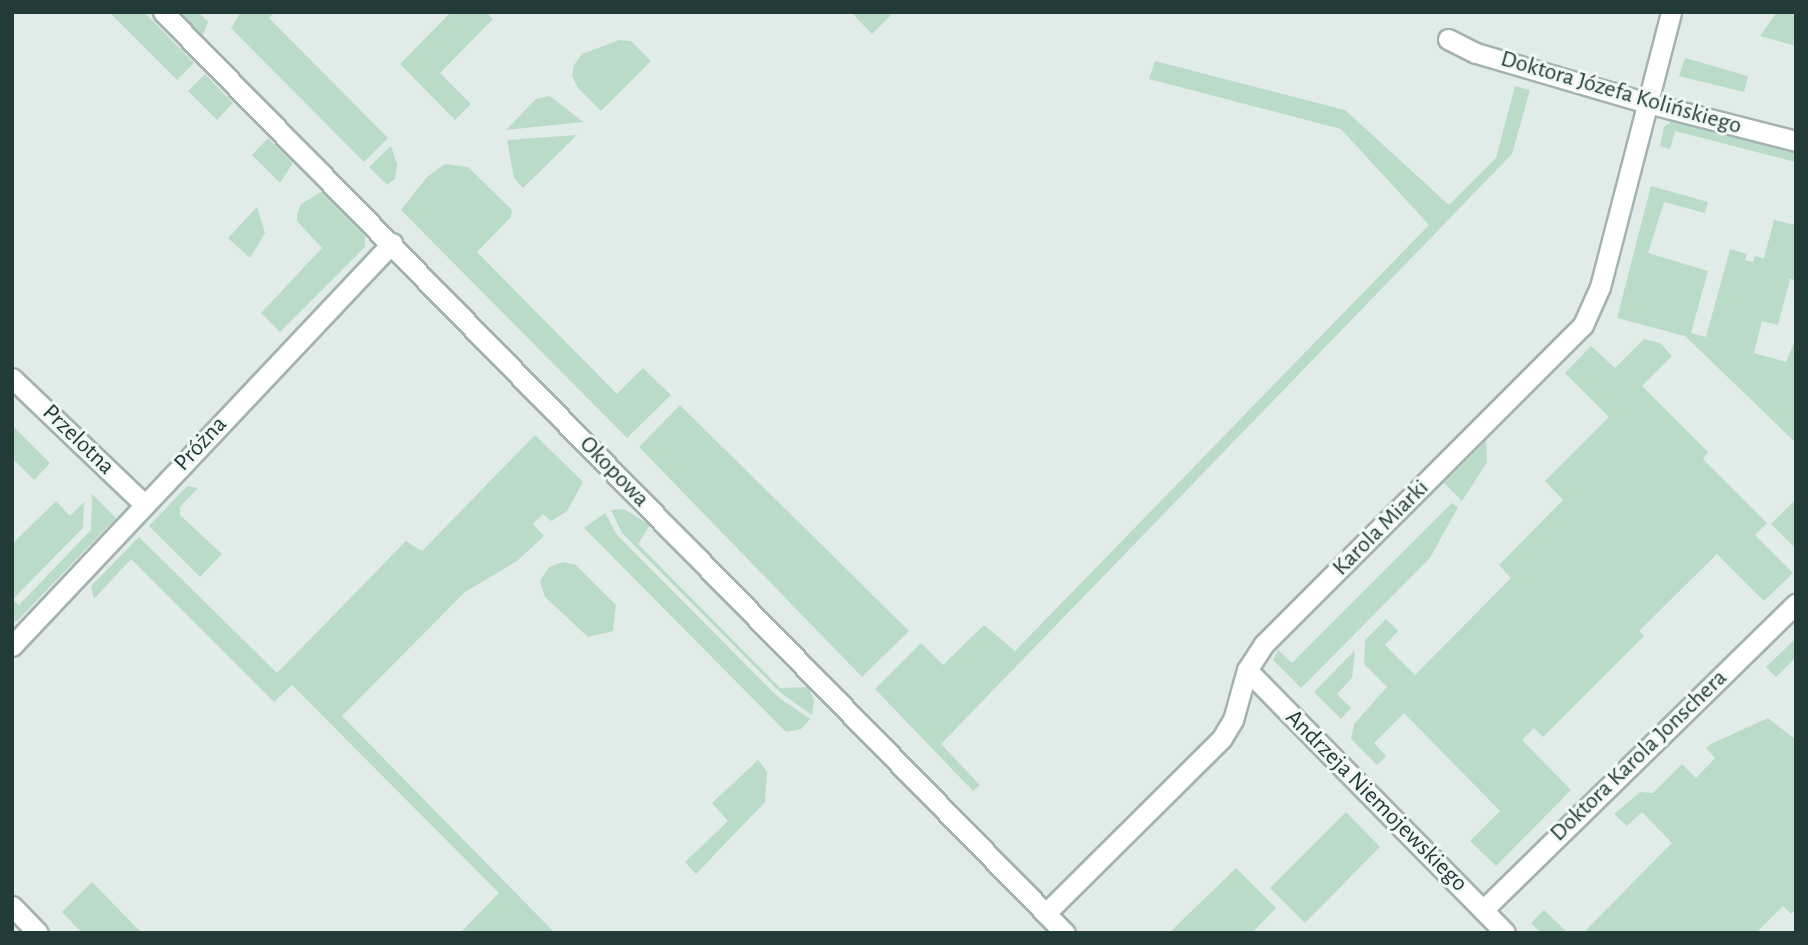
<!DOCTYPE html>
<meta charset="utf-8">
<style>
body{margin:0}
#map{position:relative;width:1808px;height:945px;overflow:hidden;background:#e1ebe8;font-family:"Alegreya Sans",sans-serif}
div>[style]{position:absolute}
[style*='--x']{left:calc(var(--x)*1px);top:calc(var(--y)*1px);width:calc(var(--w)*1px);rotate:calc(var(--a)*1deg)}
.green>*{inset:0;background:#bbdbc9}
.roads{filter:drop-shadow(2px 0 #a4b3b0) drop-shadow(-2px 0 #a4b3b0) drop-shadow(0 2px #a4b3b0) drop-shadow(0 -2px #a4b3b0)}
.minor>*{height:19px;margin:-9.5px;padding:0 9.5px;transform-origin:9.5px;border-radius:9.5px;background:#fff}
span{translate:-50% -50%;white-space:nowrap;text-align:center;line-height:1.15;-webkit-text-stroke:6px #f1f8f5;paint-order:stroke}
.street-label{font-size:24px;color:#223b38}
.frame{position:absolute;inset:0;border:14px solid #223b38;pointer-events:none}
</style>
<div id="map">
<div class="green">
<div style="clip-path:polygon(144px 12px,194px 63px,177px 80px,111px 14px)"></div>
<div style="clip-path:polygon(178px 12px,198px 12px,208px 22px,202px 37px)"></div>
<div style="clip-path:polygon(241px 12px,274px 12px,269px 18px,388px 138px,364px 162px,231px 28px)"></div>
<div style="clip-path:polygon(451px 12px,486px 12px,493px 19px,440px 73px,471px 104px,455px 120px,400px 64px)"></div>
<div style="clip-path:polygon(851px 12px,894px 12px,872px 34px)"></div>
<div style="clip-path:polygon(1777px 12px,1796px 12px,1796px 46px,1760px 36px)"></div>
<div style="clip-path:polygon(619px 40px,631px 41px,651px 61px,601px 111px,578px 88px,572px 76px,574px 65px,582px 54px)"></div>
<div style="clip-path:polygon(1685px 58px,1748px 76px,1744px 92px,1679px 76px)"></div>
<div style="clip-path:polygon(1155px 61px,1345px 110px,1449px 205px,1496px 158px,1515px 86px,1530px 90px,1512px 154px,941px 744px,980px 785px,973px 791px,875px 689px,921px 643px,943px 665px,984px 625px,1015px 651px,1429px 225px,1341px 129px,1149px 79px)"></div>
<div style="clip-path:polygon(205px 74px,233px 103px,217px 120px,188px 91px)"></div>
<div style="clip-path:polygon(550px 96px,583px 122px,506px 130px,536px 99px)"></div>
<div style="clip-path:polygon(1672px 121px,1796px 151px,1796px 162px,1675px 131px,1670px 149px,1660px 146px,1664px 127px)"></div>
<div style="clip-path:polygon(577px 135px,523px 188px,514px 178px,507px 140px)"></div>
<div style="clip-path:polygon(268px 138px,293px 163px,280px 183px,252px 155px)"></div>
<div style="clip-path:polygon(391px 146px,397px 164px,395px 179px,387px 185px,369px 167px)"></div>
<div style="clip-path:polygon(445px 164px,468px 167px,512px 210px,511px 217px,477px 252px,617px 394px,643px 368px,671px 395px,627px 438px,401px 210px,427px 177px)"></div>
<div style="clip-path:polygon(1651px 186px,1708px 202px,1705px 213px,1664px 202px,1648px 253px,1708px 271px,1691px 333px,1706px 337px,1730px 249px,1747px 254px,1745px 260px,1753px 262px,1755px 256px,1764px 258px,1774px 220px,1796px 225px,1796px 280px,1790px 279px,1778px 325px,1762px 321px,1754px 353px,1786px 362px,1796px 338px,1796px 443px,1685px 336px,1617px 318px)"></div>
<div style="clip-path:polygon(321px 192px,365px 236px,365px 247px,280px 332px,261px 313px,322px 248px,297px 221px,297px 214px,301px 204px)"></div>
<div style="clip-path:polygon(257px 207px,265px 233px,250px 258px,228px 238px)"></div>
<div style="clip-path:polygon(1644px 339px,1660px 343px,1672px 356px,1642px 386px,1708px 452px,1703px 459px,1767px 523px,1755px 535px,1793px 573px,1764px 601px,1717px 554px,1639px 631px,1644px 636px,1543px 737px,1534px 728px,1522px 740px,1571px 790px,1496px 866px,1470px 841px,1500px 811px,1404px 713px,1374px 743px,1386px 756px,1377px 765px,1351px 739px,1354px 724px,1387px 687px,1364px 664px,1365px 640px,1386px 619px,1398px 631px,1385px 645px,1415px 675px,1511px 578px,1499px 565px,1563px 500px,1545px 481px,1609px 417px,1565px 373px,1591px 346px,1615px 368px)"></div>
<div style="clip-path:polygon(680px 405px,909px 631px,862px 677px,639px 447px)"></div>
<div style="clip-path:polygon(12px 425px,50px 463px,34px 480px,12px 458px)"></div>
<div style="clip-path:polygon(535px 435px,583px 482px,567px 511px,551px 521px,543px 514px,533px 524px,544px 536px,517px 561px,465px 592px,342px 716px,555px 933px,460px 933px,499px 893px,292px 685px,274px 702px,131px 559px,94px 599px,91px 586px,139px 537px,277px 673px,406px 541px,422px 551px)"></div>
<div style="clip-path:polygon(1486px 441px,1487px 462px,1462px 501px,1444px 483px)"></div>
<div style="clip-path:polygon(187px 486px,198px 488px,180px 507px,180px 515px,222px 554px,200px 577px,149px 526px)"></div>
<div style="clip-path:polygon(92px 494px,116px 518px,17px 621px,12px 621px,12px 599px,19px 605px,91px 530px)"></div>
<div style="clip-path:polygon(1796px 499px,1796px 549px,1771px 524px)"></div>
<div style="clip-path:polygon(56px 501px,70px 516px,84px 502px,83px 528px,14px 598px,12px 544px)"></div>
<div style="clip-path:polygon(1452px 503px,1458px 507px,1430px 558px,1301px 688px,1273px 660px,1278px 650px,1292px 663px)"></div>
<div style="clip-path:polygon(624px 509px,650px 525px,638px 544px,780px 688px,808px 687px,814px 700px,812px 715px,781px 693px,622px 533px,611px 510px)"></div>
<div style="clip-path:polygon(605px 513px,617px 535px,778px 697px,810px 719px,801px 729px,786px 732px,584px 528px)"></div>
<div style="clip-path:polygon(563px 562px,576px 565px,616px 605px,613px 631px,588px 637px,545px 597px,540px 581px,549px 567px)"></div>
<div style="clip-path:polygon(1796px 638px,1796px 657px,1776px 677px,1766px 667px)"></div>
<div style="clip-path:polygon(1355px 650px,1352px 678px,1337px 694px,1351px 708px,1341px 719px,1314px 692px)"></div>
<div style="clip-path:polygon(1768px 718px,1796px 740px,1796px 909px,1791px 914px,1783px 906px,1756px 933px,1583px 933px,1672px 843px,1642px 812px,1627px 826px,1614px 814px,1640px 792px,1653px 793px,1682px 764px,1696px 778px,1715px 758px,1706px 748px,1711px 744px)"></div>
<div style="clip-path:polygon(758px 760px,767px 772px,765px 802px,696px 874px,685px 862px,728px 821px,712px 803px)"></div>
<div style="clip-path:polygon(1346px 812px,1380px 847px,1305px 923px,1270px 888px)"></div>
<div style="clip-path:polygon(1236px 868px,1276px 908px,1252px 933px,1169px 933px)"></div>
<div style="clip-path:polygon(92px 882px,132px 923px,142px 933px,82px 933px,62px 912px)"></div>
<div style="clip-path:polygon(1544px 910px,1568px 933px,1541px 933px,1531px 923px)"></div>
</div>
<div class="roads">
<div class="minor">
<div style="--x:163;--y:12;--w:1289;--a:45.6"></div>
<div style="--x:1448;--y:39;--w:31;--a:27"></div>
<div style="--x:1476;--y:53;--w:178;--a:16.3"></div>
<div style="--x:1647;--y:103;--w:154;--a:14.3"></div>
<div style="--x:12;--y:378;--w:182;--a:43.7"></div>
<div style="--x:12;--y:646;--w:554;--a:-46.68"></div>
<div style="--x:1247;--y:670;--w:368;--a:45.5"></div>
<div style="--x:12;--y:906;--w:37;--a:46"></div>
<div style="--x:1483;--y:910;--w:438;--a:-44.4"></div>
<div style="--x:1046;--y:913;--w:248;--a:-44.8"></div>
<div style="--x:1222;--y:738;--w:21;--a:-59"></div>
<div style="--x:1233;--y:720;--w:52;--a:-74.4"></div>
<div style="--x:1247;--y:670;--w:31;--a:-57"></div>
<div style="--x:1264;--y:644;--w:451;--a:-45"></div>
<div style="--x:1583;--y:325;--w:42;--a:-65.9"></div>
<div style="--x:1600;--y:287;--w:284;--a:-75.5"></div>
</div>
</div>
<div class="street-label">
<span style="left:1621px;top:93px;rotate:16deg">Doktora Józefa Kolińskiego</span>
<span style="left:78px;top:440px;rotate:44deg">Przelotna</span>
<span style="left:201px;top:444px;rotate:-47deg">Próżna</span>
<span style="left:614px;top:472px;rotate:46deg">Okopowa</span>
<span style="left:1381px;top:528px;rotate:-45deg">Karola Miarki</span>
<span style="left:1639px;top:756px;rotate:-44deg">Doktora Karola Jonschera</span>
<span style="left:1376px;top:801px;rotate:45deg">Andrzeja Niemojewskiego</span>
</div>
<div class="frame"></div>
</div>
